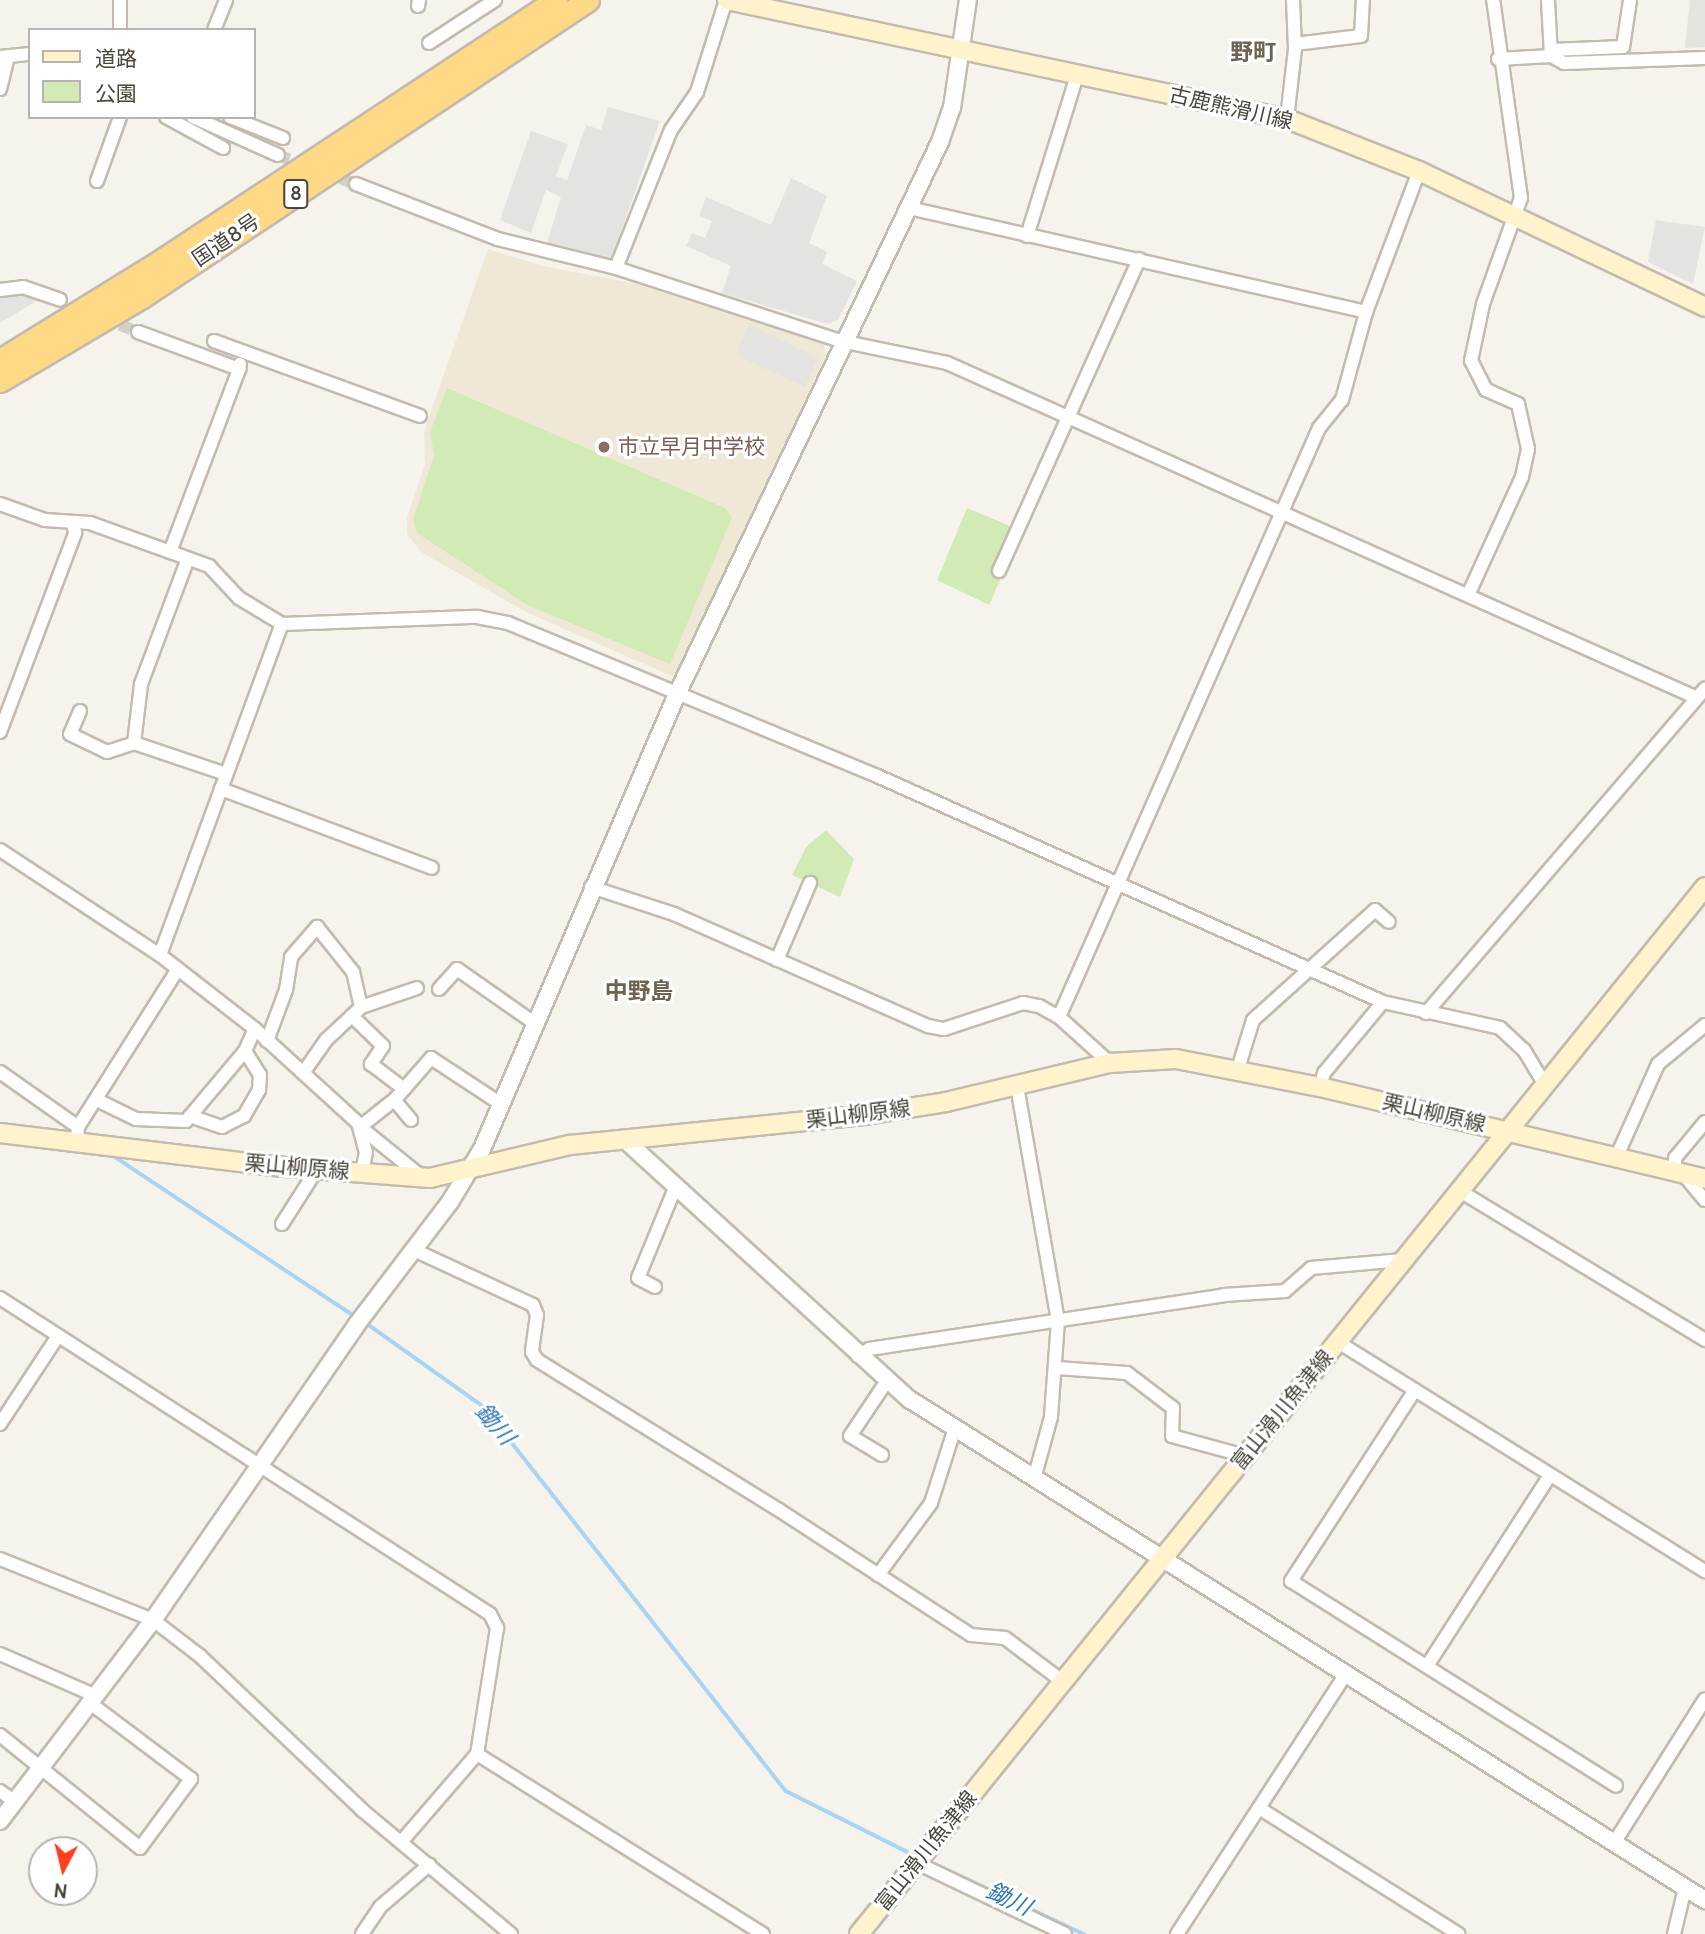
<!DOCTYPE html>
<meta charset="utf-8">
<style>
body{margin:0}
#map{position:relative;width:1705px;height:1934px;overflow:hidden;background:#f6f3ec;font-family:Cabin,"Noto Sans JP",sans-serif}
div>[style]{position:absolute}
[style*='--x']{left:calc(var(--x)*1px);top:calc(var(--y)*1px);width:calc(var(--w)*1px);rotate:calc(var(--a)*1deg)}
.industrial>*{inset:0;background:#e6e2dd}
.education>*{inset:0;background:#efe8d6}
.green>*{inset:0;background:#d2eab5}
.parking>*{inset:0;background:#e5e3e0}
.stream>*{height:3.5px;margin:-1.75px;padding:0 1.75px;transform-origin:1.75px;border-radius:1.75px;background:#a9d4f2}
.minor-tunnel>*{height:12px;margin-top:-6px;transform-origin:0;background:repeating-linear-gradient(90deg,#d4d0c8 0 12px,transparent 0 18px)}
.roads{filter:drop-shadow(2px 0 #c2bbae) drop-shadow(-2px 0 #c2bbae) drop-shadow(0 2px #c2bbae) drop-shadow(0 -2px #c2bbae)}
.minor>*{height:12px;margin:-6px;padding:0 6px;transform-origin:6px;border-radius:6px;background:#fff}
.tertiary>*{height:16px;margin:-8px;padding:0 8px;transform-origin:8px;border-radius:8px;background:#fff}
.secondary>*{height:18px;margin:-9px;padding:0 9px;transform-origin:9px;border-radius:9px;background:#fff3cd}
.trunk>*{height:21px;margin:-10.5px;padding:0 10.5px;transform-origin:10.5px;border-radius:10.5px;background:#ffd985}
.dots>*{width:19px;height:19px;translate:-50% -50%;box-sizing:border-box;border:4px solid #fff;border-radius:50%}
span{translate:-50% -50%;white-space:nowrap;text-align:center;line-height:1.15;-webkit-text-stroke:6px #fff;paint-order:stroke}
.shield-label span{padding:2px 5px;background:#fff;border:2px solid;border-radius:5px;-webkit-text-stroke-width:0}
.shield-label{font-size:19px;color:#4b4439;font-weight:700}
.street-label{font-size:21px;color:#4b4439}
.education-label{font-size:21px;color:#785e54}
.left{translate:0 -50%;text-align:left}
.neighbourhood-label{font-size:23px;color:#6e6250;font-weight:700}
.water-label{font-size:23px;color:#2e7ab2;font-style:italic}
.legend{position:absolute;left:28px;top:28px;width:228px;height:91px;box-sizing:border-box;background:#fff;border:2px solid #b7b4b0;margin:0;padding:9px 12px;list-style:none;font-size:21px;color:#4b4439}
.legend li{display:flex;align-items:center;gap:14px;height:35px}
.legend b{width:35px;border:2px solid #b7b4b0}
.north{position:absolute;left:28px;top:1836px;width:70px;height:70px;box-sizing:border-box;background:#fff;border:2px solid #b7b4b0;border-radius:50%;rotate:187deg;font-size:19px;font-weight:700;line-height:28px;text-align:center;color:#4b4439}
.north::after{content:'';display:block;margin:auto;width:24px;height:32px;background:#fc3f1d;clip-path:polygon(50% 0,100% 100%,50% 72%,0 100%)}
</style>
<div id="map">
<div class="industrial">
<div style="clip-path:polygon(1690px 0,1705px 0,1705px 47px,1685px 48px)"></div>
</div>
<div class="education">
<div style="clip-path:polygon(488px 249px,543px 266px,632px 283px,824px 343px,826px 355px,676px 678px,526px 612px,421px 552px,407px 534px,407px 517px,425px 464px,424px 431px)"></div>
</div>
<div class="green">
<div style="clip-path:polygon(447px 388px,725px 508px,732px 518px,670px 664px,527px 605px,417px 533px,413px 520px,434px 455px,430px 432px)"></div>
<div style="clip-path:polygon(967px 508px,1022px 531px,989px 605px,937px 580px)"></div>
<div style="clip-path:polygon(826px 830px,854px 859px,840px 897px,792px 875px,806px 847px)"></div>
</div>
<div class="parking">
<div style="clip-path:polygon(608px 107px,660px 121px,611px 259px,547px 243px,561px 197px,546px 190px,531px 233px,500px 220px,531px 131px,568px 144px,556px 176px,567px 180px,586px 125px,601px 130px)"></div>
<div style="clip-path:polygon(791px 178px,827px 196px,809px 243px,827px 252px,822px 264px,857px 281px,838px 320px,828px 324px,722px 293px,731px 266px,686px 246px,692px 233px,705px 238px,712px 221px,699px 216px,706px 197px,771px 225px)"></div>
<div style="clip-path:polygon(1656px 220px,1705px 227px,1693px 284px,1648px 262px)"></div>
<div style="clip-path:polygon(0 284px,40px 299px,0 323px)"></div>
<div style="clip-path:polygon(749px 324px,818px 358px,805px 387px,740px 357px,738px 349px)"></div>
</div>
<div class="stream">
<div style="--x:109;--y:1153;--w:296;--a:33.6"></div>
<div style="--x:366;--y:1323;--w:143;--a:35.4"></div>
<div style="--x:483;--y:1406;--w:490;--a:51.8"></div>
<div style="--x:786;--y:1791;--w:136;--a:26.6"></div>
<div style="--x:935;--y:1864;--w:165;--a:25.2"></div>
</div>
<div class="minor-tunnel">
<div style="--x:278;--y:155;--w:31;--a:21"></div>
<div style="--x:324;--y:172;--w:34;--a:21"></div>
<div style="--x:103;--y:318;--w:38;--a:22"></div>
</div>
<div class="roads">
<div class="minor">
<div style="--x:120;--y:0;--w:30;--a:90"></div>
<div style="--x:418;--y:6;--w:6;--a:-81"></div>
<div style="--x:214;--y:30;--w:32;--a:-68"></div>
<div style="--x:429;--y:43;--w:79;--a:-33.1"></div>
<div style="--x:1295;--y:44;--w:66;--a:-6.9"></div>
<div style="--x:1361;--y:36;--w:36;--a:-87"></div>
<div style="--x:1551;--y:50;--w:72;--a:-2.4"></div>
<div style="--x:1623;--y:47;--w:48;--a:-81.5"></div>
<div style="--x:1551;--y:56;--w:15;--a:28"></div>
<div style="--x:1564;--y:63;--w:141;--a:-2"></div>
<div style="--x:0;--y:57;--w:30;--a:-6"></div>
<div style="--x:1498;--y:59;--w:53;--a:-3.2"></div>
<div style="--x:1551;--y:56;--w:56;--a:-93.1"></div>
<div style="--x:0;--y:89;--w:30;--a:-76"></div>
<div style="--x:166;--y:117;--w:65;--a:28.5"></div>
<div style="--x:193;--y:117;--w:93;--a:24.1"></div>
<div style="--x:230;--y:117;--w:57;--a:21.6"></div>
<div style="--x:1287;--y:119;--w:70;--a:-83.5"></div>
<div style="--x:1295;--y:49;--w:49;--a:-92.3"></div>
<div style="--x:97;--y:181;--w:68;--a:-70.2"></div>
<div style="--x:356;--y:184;--w:152;--a:21.2"></div>
<div style="--x:498;--y:239;--w:122;--a:13.8"></div>
<div style="--x:616;--y:268;--w:237;--a:18"></div>
<div style="--x:841;--y:341;--w:108;--a:11.7"></div>
<div style="--x:947;--y:363;--w:821;--a:24.07"></div>
<div style="--x:909;--y:208;--w:469;--a:12.8"></div>
<div style="--x:1027;--y:236;--w:169;--a:-72.7"></div>
<div style="--x:616;--y:268;--w:149;--a:-68.3"></div>
<div style="--x:671;--y:130;--w:46;--a:-55.6"></div>
<div style="--x:697;--y:92;--w:96;--a:-72.5"></div>
<div style="--x:0;--y:290;--w:23;--a:-7"></div>
<div style="--x:23;--y:287;--w:39;--a:19"></div>
<div style="--x:138;--y:332;--w:108;--a:20.1"></div>
<div style="--x:239;--y:369;--w:5;--a:-79"></div>
<div style="--x:214;--y:341;--w:219;--a:20"></div>
<div style="--x:0;--y:504;--w:48;--a:19.6"></div>
<div style="--x:45;--y:520;--w:45;--a:3.8"></div>
<div style="--x:90;--y:523;--w:127;--a:19.9"></div>
<div style="--x:209;--y:566;--w:44;--a:46.8"></div>
<div style="--x:239;--y:598;--w:50;--a:31.2"></div>
<div style="--x:282;--y:624;--w:195;--a:-2.1"></div>
<div style="--x:477;--y:617;--w:32;--a:11"></div>
<div style="--x:508;--y:623;--w:397;--a:22.5"></div>
<div style="--x:875;--y:775;--w:556;--a:24.08"></div>
<div style="--x:1383;--y:1002;--w:120;--a:12.5"></div>
<div style="--x:1500;--y:1028;--w:33;--a:43"></div>
<div style="--x:1524;--y:1050;--w:41;--a:59"></div>
<div style="--x:170;--y:552;--w:196;--a:-69.3"></div>
<div style="--x:999;--y:571;--w:342;--a:-65.8"></div>
<div style="--x:1468;--y:595;--w:130;--a:-65.4"></div>
<div style="--x:1522;--y:477;--w:29;--a:-78"></div>
<div style="--x:1528;--y:449;--w:46;--a:-102.5"></div>
<div style="--x:1518;--y:404;--w:35;--a:-156"></div>
<div style="--x:1486;--y:390;--w:33;--a:-117"></div>
<div style="--x:1471;--y:361;--w:58;--a:-78.1"></div>
<div style="--x:1483;--y:304;--w:113;--a:-70.3"></div>
<div style="--x:1521;--y:198;--w:200;--a:-98"></div>
<div style="--x:80;--y:711;--w:25;--a:113"></div>
<div style="--x:70;--y:734;--w:41;--a:25.9"></div>
<div style="--x:107;--y:752;--w:28;--a:-18"></div>
<div style="--x:134;--y:743;--w:97;--a:18.6"></div>
<div style="--x:0;--y:732;--w:213;--a:-69.3"></div>
<div style="--x:75;--y:533;--w:10;--a:-101"></div>
<div style="--x:134;--y:743;--w:59;--a:-83.2"></div>
<div style="--x:141;--y:684;--w:134;--a:-69.5"></div>
<div style="--x:221;--y:789;--w:225;--a:20.5"></div>
<div style="--x:0;--y:850;--w:191;--a:33.3"></div>
<div style="--x:160;--y:955;--w:120;--a:37.9"></div>
<div style="--x:255;--y:1029;--w:139;--a:42.4"></div>
<div style="--x:358;--y:1123;--w:30;--a:75"></div>
<div style="--x:366;--y:1152;--w:21;--a:101"></div>
<div style="--x:591;--y:887;--w:87;--a:18"></div>
<div style="--x:674;--y:914;--w:278;--a:23.8"></div>
<div style="--x:928;--y:1026;--w:16;--a:11"></div>
<div style="--x:944;--y:1029;--w:83;--a:-18.2"></div>
<div style="--x:1023;--y:1003;--w:16;--a:11"></div>
<div style="--x:1039;--y:1006;--w:23;--a:29"></div>
<div style="--x:1059;--y:1017;--w:69;--a:42"></div>
<div style="--x:160;--y:955;--w:353;--a:-69.8"></div>
<div style="--x:777;--y:960;--w:84;--a:-66.8"></div>
<div style="--x:439;--y:989;--w:27;--a:-48"></div>
<div style="--x:457;--y:969;--w:94;--a:35"></div>
<div style="--x:361;--y:1007;--w:59;--a:-18.7"></div>
<div style="--x:1426;--y:1013;--w:428;--a:-49.3"></div>
<div style="--x:1059;--y:1017;--w:644;--a:-66.18"></div>
<div style="--x:1319;--y:428;--w:36;--a:-51"></div>
<div style="--x:1342;--y:400;--w:91;--a:-74.7"></div>
<div style="--x:1366;--y:312;--w:151;--a:-69.4"></div>
<div style="--x:267;--y:1041;--w:54;--a:-69.6"></div>
<div style="--x:286;--y:990;--w:33;--a:-81"></div>
<div style="--x:291;--y:957;--w:40;--a:-49"></div>
<div style="--x:317;--y:927;--w:58;--a:51.3"></div>
<div style="--x:353;--y:972;--w:36;--a:77"></div>
<div style="--x:361;--y:1007;--w:13;--a:135"></div>
<div style="--x:1238;--y:1069;--w:51;--a:-73"></div>
<div style="--x:1253;--y:1020;--w:164;--a:-42"></div>
<div style="--x:1375;--y:910;--w:18;--a:41"></div>
<div style="--x:0;--y:1072;--w:95;--a:35.2"></div>
<div style="--x:303;--y:1073;--w:40;--a:-55.1"></div>
<div style="--x:326;--y:1040;--w:35;--a:-43"></div>
<div style="--x:352;--y:1016;--w:43;--a:44.1"></div>
<div style="--x:383;--y:1046;--w:22;--a:124"></div>
<div style="--x:371;--y:1064;--w:41;--a:37.1"></div>
<div style="--x:404;--y:1089;--w:15;--a:132"></div>
<div style="--x:1017;--y:1086;--w:239;--a:80.1"></div>
<div style="--x:1058;--y:1321;--w:96;--a:94.2"></div>
<div style="--x:1051;--y:1417;--w:64;--a:105.3"></div>
<div style="--x:1320;--y:1087;--w:15;--a:-74"></div>
<div style="--x:1324;--y:1073;--w:92;--a:-50.3"></div>
<div style="--x:404;--y:1089;--w:41;--a:-48.9"></div>
<div style="--x:431;--y:1058;--w:84;--a:33.3"></div>
<div style="--x:97;--y:1100;--w:43;--a:26"></div>
<div style="--x:136;--y:1119;--w:50;--a:2.3"></div>
<div style="--x:186;--y:1121;--w:92;--a:-49.9"></div>
<div style="--x:245;--y:1051;--w:24;--a:-66"></div>
<div style="--x:190;--y:1116;--w:34;--a:19"></div>
<div style="--x:222;--y:1127;--w:25;--a:-27"></div>
<div style="--x:244;--y:1116;--w:30;--a:-60"></div>
<div style="--x:259;--y:1090;--w:15;--a:-86"></div>
<div style="--x:260;--y:1075;--w:28;--a:-122"></div>
<div style="--x:411;--y:1120;--w:26;--a:-130"></div>
<div style="--x:394;--y:1100;--w:43;--a:141.5"></div>
<div style="--x:360;--y:1127;--w:80;--a:38.9"></div>
<div style="--x:77;--y:1144;--w:17;--a:-87"></div>
<div style="--x:78;--y:1127;--w:187;--a:-57.7"></div>
<div style="--x:1616;--y:1158;--w:103;--a:-65.9"></div>
<div style="--x:1658;--y:1064;--w:61;--a:-39.7"></div>
<div style="--x:1675;--y:1173;--w:15;--a:-90"></div>
<div style="--x:1675;--y:1158;--w:47;--a:-50.2"></div>
<div style="--x:1683;--y:1174;--w:34;--a:50"></div>
<div style="--x:1460;--y:1191;--w:287;--a:31.3"></div>
<div style="--x:282;--y:1224;--w:65;--a:-57.5"></div>
<div style="--x:414;--y:1250;--w:131;--a:24.8"></div>
<div style="--x:533;--y:1305;--w:11;--a:68"></div>
<div style="--x:537;--y:1315;--w:37;--a:98"></div>
<div style="--x:532;--y:1352;--w:9;--a:58"></div>
<div style="--x:537;--y:1360;--w:285;--a:31.8"></div>
<div style="--x:779;--y:1510;--w:229;--a:33.1"></div>
<div style="--x:971;--y:1635;--w:34;--a:5"></div>
<div style="--x:1005;--y:1638;--w:71;--a:37"></div>
<div style="--x:655;--y:1287;--w:19;--a:-152"></div>
<div style="--x:638;--y:1278;--w:100;--a:-67.6"></div>
<div style="--x:0;--y:1298;--w:583;--a:32.82"></div>
<div style="--x:490;--y:1614;--w:16;--a:63"></div>
<div style="--x:497;--y:1628;--w:128;--a:99"></div>
<div style="--x:477;--y:1754;--w:115;--a:130.8"></div>
<div style="--x:1338;--y:1342;--w:433;--a:32"></div>
<div style="--x:858;--y:1356;--w:13;--a:-32"></div>
<div style="--x:869;--y:1349;--w:359;--a:-8.6"></div>
<div style="--x:1224;--y:1295;--w:61;--a:-3.8"></div>
<div style="--x:1285;--y:1291;--w:35;--a:-41"></div>
<div style="--x:1311;--y:1268;--w:92;--a:-5"></div>
<div style="--x:1057;--y:1368;--w:70;--a:4.1"></div>
<div style="--x:1127;--y:1373;--w:58;--a:37.3"></div>
<div style="--x:1173;--y:1408;--w:28;--a:92"></div>
<div style="--x:1172;--y:1436;--w:76;--a:15.3"></div>
<div style="--x:1415;--y:1390;--w:228;--a:123"></div>
<div style="--x:1291;--y:1581;--w:384;--a:32.2"></div>
<div style="--x:0;--y:1424;--w:105;--a:-56.6"></div>
<div style="--x:882;--y:1455;--w:37;--a:-149"></div>
<div style="--x:850;--y:1436;--w:66;--a:-56.1"></div>
<div style="--x:0;--y:1559;--w:165;--a:21.7"></div>
<div style="--x:153;--y:1620;--w:59;--a:37.5"></div>
<div style="--x:200;--y:1656;--w:224;--a:43.5"></div>
<div style="--x:362;--y:1810;--w:194;--a:39.8"></div>
<div style="--x:878;--y:1575;--w:89;--a:-53.6"></div>
<div style="--x:931;--y:1503;--w:79;--a:-72.3"></div>
<div style="--x:0;--y:1654;--w:105;--a:23.6"></div>
<div style="--x:1427;--y:1666;--w:227;--a:-57.2"></div>
<div style="--x:0;--y:1735;--w:180;--a:38.9"></div>
<div style="--x:140;--y:1848;--w:86;--a:-53.5"></div>
<div style="--x:191;--y:1779;--w:126;--a:-143"></div>
<div style="--x:477;--y:1754;--w:338;--a:32.2"></div>
<div style="--x:0;--y:1791;--w:19;--a:36"></div>
<div style="--x:1259;--y:1808;--w:236;--a:32.3"></div>
<div style="--x:1614;--y:1843;--w:170;--a:-57.7"></div>
<div style="--x:917;--y:1863;--w:164;--a:25.6"></div>
<div style="--x:362;--y:1934;--w:32;--a:-56"></div>
<div style="--x:380;--y:1907;--w:65;--a:-40.6"></div>
<div style="--x:1177;--y:1934;--w:310;--a:-57"></div>
<div style="--x:1674;--y:1934;--w:47;--a:-76.6"></div>
</div>
<div class="tertiary">
<div style="--x:624;--y:1139;--w:386;--a:42.4"></div>
<div style="--x:909;--y:1399;--w:941;--a:32.19"></div>
<div style="--x:0;--y:1821;--w:253;--a:-52.7"></div>
<div style="--x:153;--y:1620;--w:359;--a:-55.4"></div>
<div style="--x:357;--y:1324;--w:153;--a:-52.7"></div>
<div style="--x:450;--y:1202;--w:62;--a:-58.9"></div>
<div style="--x:482;--y:1149;--w:497;--a:-66.8"></div>
<div style="--x:678;--y:692;--w:609;--a:-64.53"></div>
<div style="--x:940;--y:142;--w:36;--a:-71"></div>
<div style="--x:952;--y:108;--w:109;--a:-81.6"></div>
</div>
<div class="secondary">
<div style="--x:727;--y:0;--w:573;--a:12"></div>
<div style="--x:1287;--y:119;--w:142;--a:21.5"></div>
<div style="--x:1419;--y:171;--w:317;--a:25.4"></div>
<div style="--x:0;--y:1133;--w:275;--a:6.9"></div>
<div style="--x:273;--y:1166;--w:157;--a:4.4"></div>
<div style="--x:430;--y:1178;--w:144;--a:-13.3"></div>
<div style="--x:570;--y:1145;--w:296;--a:-5.8"></div>
<div style="--x:864;--y:1115;--w:83;--a:-9"></div>
<div style="--x:946;--y:1102;--w:169;--a:-13.4"></div>
<div style="--x:1110;--y:1063;--w:66;--a:-3.5"></div>
<div style="--x:1176;--y:1059;--w:147;--a:11"></div>
<div style="--x:1320;--y:1087;--w:396;--a:13.4"></div>
<div style="--x:859;--y:1934;--w:1346;--a:-51.06"></div>
</div>
<div class="trunk">
<div style="--x:0;--y:360;--w:188;--a:-31.7"></div>
<div style="--x:160;--y:261;--w:474;--a:-33.4"></div>
<div style="--x:0;--y:381;--w:165;--a:-30.6"></div>
<div style="--x:142;--y:297;--w:536;--a:-33.66"></div>
</div>
</div>
<div class="dots">
<div style="left:604px;top:447px;background:#8d6e63"></div>
</div>
<div class="shield-label">
<span style="left:296px;top:194px">8</span>
</div>
<div class="street-label">
<span style="left:1231px;top:108px;rotate:13deg">古鹿熊滑川線</span>
<span style="left:226px;top:240px;rotate:-34deg">国道8号</span>
<span style="left:1434px;top:1113px;rotate:13deg">栗山柳原線</span>
<span style="left:858px;top:1114px;rotate:-7deg">栗山柳原線</span>
<span style="left:297px;top:1167px;rotate:5deg">栗山柳原線</span>
<span style="left:1282px;top:1410px;rotate:-51deg">富山滑川魚津線</span>
<span style="left:926px;top:1851px;rotate:-51deg">富山滑川魚津線</span>
</div>
<div class="education-label">
<span class="left" style="left:618px;top:447px">市立早月中学校</span>
</div>
<div class="neighbourhood-label">
<span style="left:1253px;top:52px">野町</span>
<span style="left:639px;top:991px">中野島</span>
</div>
<div class="water-label">
<span style="left:495px;top:1424px;rotate:49deg">鋤川</span>
<span style="left:1009px;top:1899px;rotate:25deg">鋤川</span>
</div>
<ul class="legend">
<li><b style="height:9px;background:#fff3cd"></b>道路</li>
<li><b style="height:19px;background:#d2eab5"></b>公園</li>
</ul>
<div class="north">N</div>
</div>
